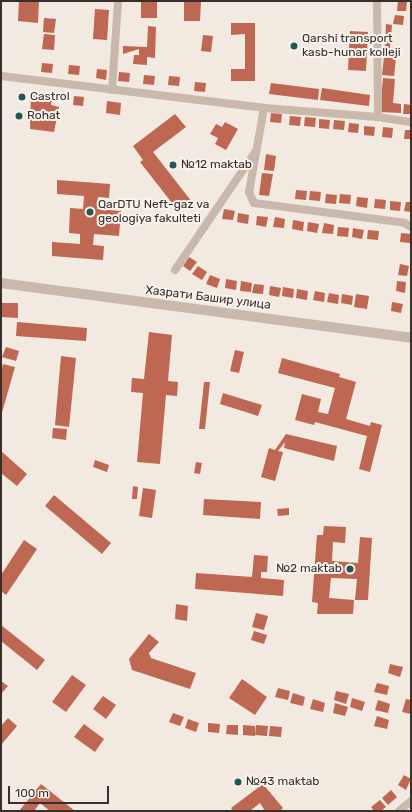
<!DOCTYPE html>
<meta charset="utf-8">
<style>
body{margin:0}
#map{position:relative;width:412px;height:812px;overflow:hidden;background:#f2e9e0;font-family:Rubik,sans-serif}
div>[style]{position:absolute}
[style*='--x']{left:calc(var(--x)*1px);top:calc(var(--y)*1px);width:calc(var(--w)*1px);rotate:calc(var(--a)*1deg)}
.building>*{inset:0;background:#be6752}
.minor>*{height:8px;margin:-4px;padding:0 4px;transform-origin:4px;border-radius:4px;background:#c9b8ac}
.tertiary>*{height:10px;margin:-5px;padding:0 5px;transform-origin:5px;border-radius:5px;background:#c9b8ac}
.dots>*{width:11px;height:11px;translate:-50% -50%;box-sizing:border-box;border:2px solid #f9f3ed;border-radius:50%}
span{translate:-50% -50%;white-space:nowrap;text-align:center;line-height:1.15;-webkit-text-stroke:4px #f9f3ed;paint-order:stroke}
.poi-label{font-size:12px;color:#382e2b}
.left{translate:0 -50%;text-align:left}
.right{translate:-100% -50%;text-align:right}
.street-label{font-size:12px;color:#382e2b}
.frame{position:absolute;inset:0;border:2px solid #382e2b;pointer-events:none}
.scale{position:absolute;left:8px;top:786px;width:101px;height:18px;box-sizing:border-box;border:2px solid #382e2b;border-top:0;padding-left:5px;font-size:12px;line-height:14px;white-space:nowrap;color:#382e2b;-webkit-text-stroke:3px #f9f3ed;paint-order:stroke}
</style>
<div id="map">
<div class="building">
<div style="clip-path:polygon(19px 1px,39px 1px,38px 23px,18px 21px)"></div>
<div style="clip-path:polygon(141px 1px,157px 1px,157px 18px,141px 18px)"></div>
<div style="clip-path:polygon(398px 1px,407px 1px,406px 11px,397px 11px)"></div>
<div style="clip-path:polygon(184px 2px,201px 2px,200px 21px,184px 21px)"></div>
<div style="clip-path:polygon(95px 9px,109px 10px,107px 40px,93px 39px)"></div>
<div style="clip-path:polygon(395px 15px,404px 16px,403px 25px,393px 24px)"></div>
<div style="clip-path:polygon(44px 18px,56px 19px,54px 33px,43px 32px)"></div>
<div style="clip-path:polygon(231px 23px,255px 23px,255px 81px,231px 81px,231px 69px,245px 69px,245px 34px,231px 35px)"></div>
<div style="clip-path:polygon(386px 24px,392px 25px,390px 48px,385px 48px)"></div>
<div style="clip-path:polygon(148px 26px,156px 27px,155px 58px,147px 57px,147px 65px,133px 64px,134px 55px,139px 55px,139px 49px,123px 54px,123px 46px,147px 47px)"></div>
<div style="clip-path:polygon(350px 31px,368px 32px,366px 71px,348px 70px)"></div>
<div style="clip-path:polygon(44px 34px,55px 35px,54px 50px,42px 49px)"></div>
<div style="clip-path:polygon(203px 35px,213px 36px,211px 52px,201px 51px)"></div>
<div style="clip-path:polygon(384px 57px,396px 58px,394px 76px,382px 75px)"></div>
<div style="clip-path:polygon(42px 63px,53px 64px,52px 73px,41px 72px)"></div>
<div style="clip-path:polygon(69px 65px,80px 66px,79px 75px,68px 74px)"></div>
<div style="clip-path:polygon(97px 69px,107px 70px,106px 80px,96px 78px)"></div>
<div style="clip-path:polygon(119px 72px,130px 73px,129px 82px,118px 81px)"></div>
<div style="clip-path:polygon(144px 75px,155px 76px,154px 85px,143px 84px)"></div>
<div style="clip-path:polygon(169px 76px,180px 77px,179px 86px,168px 85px)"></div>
<div style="clip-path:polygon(383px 78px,395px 79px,393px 103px,401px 104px,401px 113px,380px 112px)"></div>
<div style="clip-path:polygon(195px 82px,206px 83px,205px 92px,194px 91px)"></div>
<div style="clip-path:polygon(271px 83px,319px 89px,318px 100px,269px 94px)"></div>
<div style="clip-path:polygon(322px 88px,370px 95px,369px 106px,320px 100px)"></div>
<div style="clip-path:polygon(31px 91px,53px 94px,51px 105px,59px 107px,54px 132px,30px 129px)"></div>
<div style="clip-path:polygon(74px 96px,84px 97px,83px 106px,73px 105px)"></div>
<div style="clip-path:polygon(107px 101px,121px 103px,120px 115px,106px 113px)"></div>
<div style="clip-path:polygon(404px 104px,411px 105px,411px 114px,403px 114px)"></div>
<div style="clip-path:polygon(271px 113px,282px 114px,281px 123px,270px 122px)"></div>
<div style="clip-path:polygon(175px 114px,186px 127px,153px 152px,192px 202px,179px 212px,140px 162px,143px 160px,133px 146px)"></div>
<div style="clip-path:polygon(290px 116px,301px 117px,300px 126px,289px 125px)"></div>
<div style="clip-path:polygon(305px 117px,316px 118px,315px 127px,304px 126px)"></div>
<div style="clip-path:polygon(319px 119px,330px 120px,329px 129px,319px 128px)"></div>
<div style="clip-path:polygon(334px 120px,345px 121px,344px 130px,333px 129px)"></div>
<div style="clip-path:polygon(225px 122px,238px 129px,226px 150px,215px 144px,218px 138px,210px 134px,216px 124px,222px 127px)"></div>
<div style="clip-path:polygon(349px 123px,359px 124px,358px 133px,348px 132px)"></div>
<div style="clip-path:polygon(364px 126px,375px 127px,374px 136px,364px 135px)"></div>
<div style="clip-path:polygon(383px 127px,393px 128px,392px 138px,382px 137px)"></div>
<div style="clip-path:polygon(405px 130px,411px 130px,411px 139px,404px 139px)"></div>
<div style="clip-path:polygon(266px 154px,276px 156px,274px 171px,264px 170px)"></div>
<div style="clip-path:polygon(262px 173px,273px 174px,269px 196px,259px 195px)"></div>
<div style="clip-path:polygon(57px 180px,110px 184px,109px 198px,98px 197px,97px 209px,121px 211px,119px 236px,94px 234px,93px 245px,104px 246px,103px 260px,52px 256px,52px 242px,80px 244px,80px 234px,69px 233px,70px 208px,83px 209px,84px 196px,57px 194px)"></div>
<div style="clip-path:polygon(296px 190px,307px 191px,306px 200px,295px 199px)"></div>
<div style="clip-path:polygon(310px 191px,321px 192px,320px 201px,309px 200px)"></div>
<div style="clip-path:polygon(326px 194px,337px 195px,336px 204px,325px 203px)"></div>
<div style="clip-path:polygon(340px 194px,351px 195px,350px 204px,339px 203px)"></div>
<div style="clip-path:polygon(357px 197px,368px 198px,367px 208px,356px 206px)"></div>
<div style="clip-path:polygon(375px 199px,386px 200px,385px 209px,374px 208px)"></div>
<div style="clip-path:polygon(390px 201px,401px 202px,400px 211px,390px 210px)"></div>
<div style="clip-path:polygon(406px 202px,411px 202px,411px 212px,404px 211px)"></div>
<div style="clip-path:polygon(224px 209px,235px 211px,233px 220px,222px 219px)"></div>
<div style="clip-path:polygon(238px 213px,249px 215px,248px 224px,237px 222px)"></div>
<div style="clip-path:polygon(257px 216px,268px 217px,266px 227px,256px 225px)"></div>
<div style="clip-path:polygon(275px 217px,285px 219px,284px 228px,273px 227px)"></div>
<div style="clip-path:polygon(293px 220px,304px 222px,303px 231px,292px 229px)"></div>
<div style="clip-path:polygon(308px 222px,319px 224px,317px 233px,307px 231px)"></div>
<div style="clip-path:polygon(324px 223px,334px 225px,333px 234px,322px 233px)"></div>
<div style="clip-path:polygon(338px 227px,349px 228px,348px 237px,337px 236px)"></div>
<div style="clip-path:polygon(353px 228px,364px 230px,362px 239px,352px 237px)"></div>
<div style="clip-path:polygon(368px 230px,379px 231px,378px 240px,367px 239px)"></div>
<div style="clip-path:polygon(401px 233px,411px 234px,410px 243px,400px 242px)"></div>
<div style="clip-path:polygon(189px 257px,197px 262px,190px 271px,183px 266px)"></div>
<div style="clip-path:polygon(400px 264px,409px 266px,407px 276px,398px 275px)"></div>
<div style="clip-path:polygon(198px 266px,207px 272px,202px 280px,192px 274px)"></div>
<div style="clip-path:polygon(210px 275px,220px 279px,217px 288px,206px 284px)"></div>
<div style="clip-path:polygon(226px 279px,237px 281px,236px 290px,225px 288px)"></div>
<div style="clip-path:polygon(241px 281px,252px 283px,251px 292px,240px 291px)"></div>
<div style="clip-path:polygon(397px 281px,406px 282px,405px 293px,396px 291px)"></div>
<div style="clip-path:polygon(254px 284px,264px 285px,263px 294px,252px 293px)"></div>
<div style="clip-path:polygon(270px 286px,281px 288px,279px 297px,269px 295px)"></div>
<div style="clip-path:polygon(283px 287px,294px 289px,293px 298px,282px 296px)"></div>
<div style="clip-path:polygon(297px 289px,308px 291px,307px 300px,296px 298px)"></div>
<div style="clip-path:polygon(315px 291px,325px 293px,324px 302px,313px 300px)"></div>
<div style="clip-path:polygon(329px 293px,339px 295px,338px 304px,327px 302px)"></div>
<div style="clip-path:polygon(342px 294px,353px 296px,352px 305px,341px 303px)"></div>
<div style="clip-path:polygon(356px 294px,369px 296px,367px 309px,354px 307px)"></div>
<div style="clip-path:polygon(392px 302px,403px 304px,401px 313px,391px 311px)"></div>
<div style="clip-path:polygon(1px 303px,18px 303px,18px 318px,1px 317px)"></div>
<div style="clip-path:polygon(17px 322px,87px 328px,86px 341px,16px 336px)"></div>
<div style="clip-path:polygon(149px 332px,172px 335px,168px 381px,178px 382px,177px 396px,166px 395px,160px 464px,137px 462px,143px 393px,131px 392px,132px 378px,144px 379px)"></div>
<div style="clip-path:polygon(6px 347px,19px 351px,16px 361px,2px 357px)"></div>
<div style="clip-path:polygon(235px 350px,244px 352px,239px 373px,230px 371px)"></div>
<div style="clip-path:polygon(61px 356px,76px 358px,69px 427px,55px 425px)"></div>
<div style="clip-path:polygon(282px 358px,340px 374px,339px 377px,356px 382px,346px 419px,370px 426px,371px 422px,382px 425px,370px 472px,359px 469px,367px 436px,315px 422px,314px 425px,295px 420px,302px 394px,321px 399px,318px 412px,328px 414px,335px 388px,278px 373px)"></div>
<div style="clip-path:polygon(3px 364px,15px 367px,1px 416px,1px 372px)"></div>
<div style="clip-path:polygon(204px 382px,210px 382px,205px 429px,199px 429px)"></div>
<div style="clip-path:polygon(223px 393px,262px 405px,258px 416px,220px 404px)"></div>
<div style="clip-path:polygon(53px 428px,67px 429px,66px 440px,52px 438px)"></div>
<div style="clip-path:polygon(286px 434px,337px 446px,334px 461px,284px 448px,285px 442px,278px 451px,283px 452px,275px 481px,261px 477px,269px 448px,275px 450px)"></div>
<div style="clip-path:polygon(1px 451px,27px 474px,17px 486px,1px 473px)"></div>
<div style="clip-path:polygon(95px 460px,109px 465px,107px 472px,93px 467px)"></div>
<div style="clip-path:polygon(196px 462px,202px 463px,200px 474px,194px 473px)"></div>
<div style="clip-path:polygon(133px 486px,138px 487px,137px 499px,132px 499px)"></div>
<div style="clip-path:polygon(143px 488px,156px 490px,152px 518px,139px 516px)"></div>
<div style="clip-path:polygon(54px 495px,111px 543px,102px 554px,45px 506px)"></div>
<div style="clip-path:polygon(204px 499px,261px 502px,260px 519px,203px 515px)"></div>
<div style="clip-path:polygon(289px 508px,289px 515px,278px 516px,277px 509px)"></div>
<div style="clip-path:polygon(324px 526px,346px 527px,345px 543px,333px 542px,332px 561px,358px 563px,360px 537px,372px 538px,368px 600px,355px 600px,357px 579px,331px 578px,329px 598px,354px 600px,353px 614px,317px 614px,318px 603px,312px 602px,317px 535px,323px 535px)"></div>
<div style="clip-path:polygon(24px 540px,37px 549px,6px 595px,1px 591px,1px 575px)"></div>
<div style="clip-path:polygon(254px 555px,268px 556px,267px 572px,261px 572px,261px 578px,284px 580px,283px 596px,195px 589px,196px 573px,252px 577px)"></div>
<div style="clip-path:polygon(176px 604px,188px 606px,187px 621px,175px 619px)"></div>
<div style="clip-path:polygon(256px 613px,268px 616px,264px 630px,252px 627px)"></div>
<div style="clip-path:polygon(1px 625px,45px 660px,37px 670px,1px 641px)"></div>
<div style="clip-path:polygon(254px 631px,267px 635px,264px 644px,251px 640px)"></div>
<div style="clip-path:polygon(149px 634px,159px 642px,149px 653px,151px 658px,196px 673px,190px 689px,132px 670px,129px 659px)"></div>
<div style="clip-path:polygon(390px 664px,403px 667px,400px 677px,388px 673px)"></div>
<div style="clip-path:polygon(72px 675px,86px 685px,66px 712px,52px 702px)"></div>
<div style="clip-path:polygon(242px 679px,267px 697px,255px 715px,229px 698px)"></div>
<div style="clip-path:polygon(1px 681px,8px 686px,1px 694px)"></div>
<div style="clip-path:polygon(377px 683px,389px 686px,387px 695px,374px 692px)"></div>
<div style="clip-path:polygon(278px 688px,290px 691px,288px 700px,275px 697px)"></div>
<div style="clip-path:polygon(336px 691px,349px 694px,346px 704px,334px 700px)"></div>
<div style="clip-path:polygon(293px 693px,305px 697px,303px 706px,290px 703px)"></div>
<div style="clip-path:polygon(103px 696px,116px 705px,106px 719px,93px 709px)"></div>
<div style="clip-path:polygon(352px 698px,365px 702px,362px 711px,350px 707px)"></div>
<div style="clip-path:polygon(313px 699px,325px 703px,323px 712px,310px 709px)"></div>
<div style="clip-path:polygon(406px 699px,411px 700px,411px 714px,402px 712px)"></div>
<div style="clip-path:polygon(378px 700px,390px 704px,388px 713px,375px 710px)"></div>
<div style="clip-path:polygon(335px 703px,348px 707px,345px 716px,333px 713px)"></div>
<div style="clip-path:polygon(173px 713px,184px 717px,180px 726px,169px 722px)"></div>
<div style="clip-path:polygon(377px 716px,389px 720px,387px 729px,374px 726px)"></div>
<div style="clip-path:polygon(8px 718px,17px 726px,1px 745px,1px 726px)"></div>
<div style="clip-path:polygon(188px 719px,199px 723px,196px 732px,185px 728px)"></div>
<div style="clip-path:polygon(208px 723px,220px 724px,219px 733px,208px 732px)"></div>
<div style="clip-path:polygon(84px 724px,104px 739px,95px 752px,74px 737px)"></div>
<div style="clip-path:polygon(227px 725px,238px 725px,238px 735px,226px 734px)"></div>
<div style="clip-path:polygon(243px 725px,255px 726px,255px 736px,243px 735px)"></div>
<div style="clip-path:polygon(256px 725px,268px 726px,267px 736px,255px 735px)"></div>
<div style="clip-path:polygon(270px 726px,282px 727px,281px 737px,269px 736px)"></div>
<div style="clip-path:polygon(404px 775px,411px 779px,406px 790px,398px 785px)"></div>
<div style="clip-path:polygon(41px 784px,75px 811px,50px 811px,40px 803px,34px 811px,19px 811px)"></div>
<div style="clip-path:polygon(263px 784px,283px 808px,280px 811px,265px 811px,260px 803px,250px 811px,233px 811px,231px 808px)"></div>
<div style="clip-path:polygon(391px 790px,397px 797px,388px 805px,382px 798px)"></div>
<div style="clip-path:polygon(380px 800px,386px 807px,381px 811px,374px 811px,371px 807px)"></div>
</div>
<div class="minor">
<div style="--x:377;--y:1;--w:116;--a:89.5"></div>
<div style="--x:1;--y:76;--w:265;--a:6.9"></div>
<div style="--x:264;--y:108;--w:114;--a:4.5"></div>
<div style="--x:378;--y:117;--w:33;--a:9"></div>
<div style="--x:112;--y:90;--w:89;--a:-86.1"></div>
<div style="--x:264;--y:108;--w:85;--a:100.1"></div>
<div style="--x:249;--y:192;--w:12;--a:66"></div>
<div style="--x:254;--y:203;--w:152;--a:7.5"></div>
<div style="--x:405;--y:223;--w:7;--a:34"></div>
<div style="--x:175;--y:270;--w:144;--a:-55.8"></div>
<div style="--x:399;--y:811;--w:16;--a:-40"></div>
</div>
<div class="tertiary">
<div style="--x:1;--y:283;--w:414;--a:7.6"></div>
</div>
<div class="dots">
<div style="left:294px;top:46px;background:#235657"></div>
<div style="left:22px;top:97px;background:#235657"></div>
<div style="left:19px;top:116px;background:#235657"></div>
<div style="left:173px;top:165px;background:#235657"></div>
<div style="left:90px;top:212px;background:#235657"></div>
<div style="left:350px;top:569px;background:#235657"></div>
<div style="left:238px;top:782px;background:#235657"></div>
</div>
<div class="poi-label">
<span class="left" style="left:302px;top:46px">Qarshi transport<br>kasb-hunar kolleji</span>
<span class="left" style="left:30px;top:97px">Castrol</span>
<span class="left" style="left:27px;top:116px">Rohat</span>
<span class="left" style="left:181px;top:165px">№12 maktab</span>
<span class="left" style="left:98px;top:212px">QarDTU Neft-gaz va<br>geologiya fakulteti</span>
<span class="right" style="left:342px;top:569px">№2 maktab</span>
<span class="left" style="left:246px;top:782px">№43 maktab</span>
</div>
<div class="street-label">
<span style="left:208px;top:298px;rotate:7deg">Хазрати Башир улица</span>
</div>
<div class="frame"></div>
<div class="scale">100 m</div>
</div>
